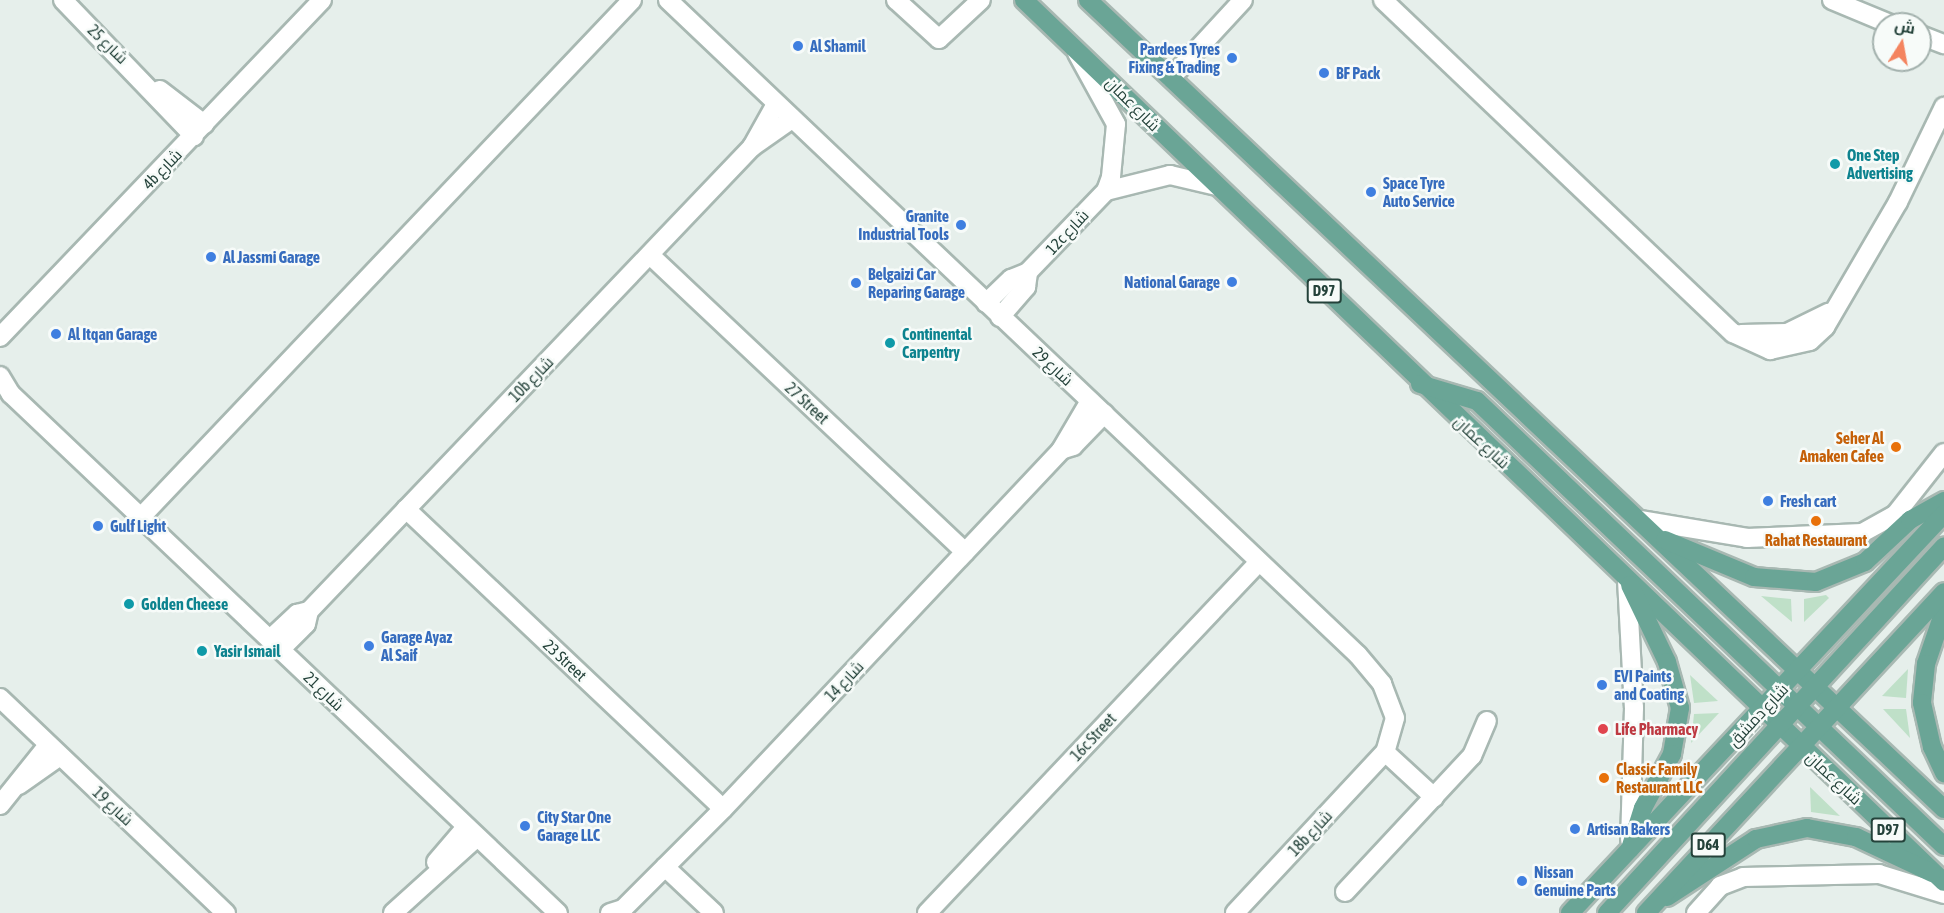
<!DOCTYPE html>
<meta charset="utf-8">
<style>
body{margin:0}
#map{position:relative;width:1944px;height:913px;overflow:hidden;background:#e6efeb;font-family:"Asap Condensed",Cairo,sans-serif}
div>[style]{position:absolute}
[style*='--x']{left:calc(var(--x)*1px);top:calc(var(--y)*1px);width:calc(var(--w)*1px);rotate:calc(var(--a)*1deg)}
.green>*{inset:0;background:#bfe0c8}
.roads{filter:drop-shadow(2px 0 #a8b8b2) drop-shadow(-2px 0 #a8b8b2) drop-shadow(0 2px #a8b8b2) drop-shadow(0 -2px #a8b8b2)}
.minor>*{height:18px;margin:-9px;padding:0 9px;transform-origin:9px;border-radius:9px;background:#fff}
.major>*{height:18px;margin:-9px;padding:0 9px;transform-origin:9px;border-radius:9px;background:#6aa596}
.dots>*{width:16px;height:16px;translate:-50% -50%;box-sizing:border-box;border:3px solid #f7fbf9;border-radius:50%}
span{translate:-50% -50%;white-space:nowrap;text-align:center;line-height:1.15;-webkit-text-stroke:5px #f7fbf9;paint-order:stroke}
.shield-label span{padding:2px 4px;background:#f7fbf9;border:2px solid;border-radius:4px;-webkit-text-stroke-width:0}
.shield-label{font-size:15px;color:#24423a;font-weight:700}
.street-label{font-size:16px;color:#24423a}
.shop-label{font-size:16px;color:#366cbe;font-weight:700}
.left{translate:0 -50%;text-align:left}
.right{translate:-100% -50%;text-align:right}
.culture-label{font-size:16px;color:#0d838f;font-weight:700}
.food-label{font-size:16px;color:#c56008;font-weight:700}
.health-label{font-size:16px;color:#be3a42;font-weight:700}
.north{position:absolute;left:1872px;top:12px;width:60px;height:60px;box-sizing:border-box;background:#f7fbf9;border:2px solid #a3b1ad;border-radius:50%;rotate:11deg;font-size:16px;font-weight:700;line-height:24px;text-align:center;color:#24423a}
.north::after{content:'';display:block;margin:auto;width:21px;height:27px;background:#f4845f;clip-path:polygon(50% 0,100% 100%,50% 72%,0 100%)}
</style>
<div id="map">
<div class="green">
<div style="clip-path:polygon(1826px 595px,1829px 598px,1804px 622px,1804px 599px)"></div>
<div style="clip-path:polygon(1761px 596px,1791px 599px,1792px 622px)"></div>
<div style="clip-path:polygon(1908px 669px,1906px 698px,1882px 696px)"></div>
<div style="clip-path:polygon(1690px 675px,1718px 701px,1694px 703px)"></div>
<div style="clip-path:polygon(1883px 709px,1906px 709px,1910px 738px)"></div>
<div style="clip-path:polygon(1719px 713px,1691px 743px,1694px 714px)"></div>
<div style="clip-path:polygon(1810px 787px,1840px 816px,1811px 812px)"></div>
</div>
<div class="roads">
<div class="minor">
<div style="--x:63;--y:0;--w:189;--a:46.1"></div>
<div style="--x:668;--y:0;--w:951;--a:43.51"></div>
<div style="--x:1358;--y:655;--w:38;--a:50"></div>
<div style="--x:1382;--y:684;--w:36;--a:69"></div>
<div style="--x:1395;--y:718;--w:35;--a:106"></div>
<div style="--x:1385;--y:752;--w:220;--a:133"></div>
<div style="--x:896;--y:0;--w:58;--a:42.2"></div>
<div style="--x:939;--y:39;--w:57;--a:-42.9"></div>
<div style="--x:1383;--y:0;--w:483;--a:43.6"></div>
<div style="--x:1733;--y:333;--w:41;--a:24.7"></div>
<div style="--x:1770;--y:350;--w:41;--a:-12.7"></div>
<div style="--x:1810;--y:341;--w:21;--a:-43"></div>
<div style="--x:1825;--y:327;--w:145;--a:-59.7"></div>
<div style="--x:1898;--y:202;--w:106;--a:-64.2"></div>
<div style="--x:1832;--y:0;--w:63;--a:22.5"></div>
<div style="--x:1920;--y:35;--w:26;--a:21"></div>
<div style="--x:1171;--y:78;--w:106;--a:-47.3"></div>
<div style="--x:160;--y:90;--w:56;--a:37.7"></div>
<div style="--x:752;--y:147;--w:49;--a:-60.8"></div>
<div style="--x:1106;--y:191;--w:66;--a:-14"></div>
<div style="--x:1170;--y:175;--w:48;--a:13.2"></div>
<div style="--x:650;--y:255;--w:433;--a:43.3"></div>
<div style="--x:986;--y:303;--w:35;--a:-44"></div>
<div style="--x:1011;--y:279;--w:18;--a:-22"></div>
<div style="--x:1028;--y:272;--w:112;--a:-46.1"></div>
<div style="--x:1106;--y:191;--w:15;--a:-70"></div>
<div style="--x:1111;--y:177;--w:53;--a:-84.6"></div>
<div style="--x:1116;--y:124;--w:81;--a:-118.8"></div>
<div style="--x:1000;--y:317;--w:40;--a:-49"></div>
<div style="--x:1026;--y:287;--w:15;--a:-82"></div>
<div style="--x:1741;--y:334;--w:46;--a:-1.2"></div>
<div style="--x:1787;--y:333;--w:46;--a:-26"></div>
<div style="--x:0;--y:337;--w:466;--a:-46.3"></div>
<div style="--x:0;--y:376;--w:21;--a:59"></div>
<div style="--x:11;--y:394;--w:754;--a:43.5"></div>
<div style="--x:1061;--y:450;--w:57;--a:-59.4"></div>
<div style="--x:406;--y:509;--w:436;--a:43.4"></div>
<div style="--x:141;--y:517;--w:713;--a:-46.48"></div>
<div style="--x:1640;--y:520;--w:109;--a:9.5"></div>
<div style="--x:1747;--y:538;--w:115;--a:-2.5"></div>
<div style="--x:1862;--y:533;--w:38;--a:-29"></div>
<div style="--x:1895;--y:515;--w:79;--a:-51.7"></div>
<div style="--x:1627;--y:580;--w:128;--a:86.9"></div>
<div style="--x:1634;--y:708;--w:132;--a:91.7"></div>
<div style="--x:270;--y:639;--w:37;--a:-43"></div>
<div style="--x:297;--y:614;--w:12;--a:-14"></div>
<div style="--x:281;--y:649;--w:35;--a:-45"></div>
<div style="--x:306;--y:624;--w:13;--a:-77"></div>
<div style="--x:309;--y:611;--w:642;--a:-46.33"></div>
<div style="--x:752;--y:147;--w:49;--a:-35"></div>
<div style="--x:0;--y:698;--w:312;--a:43.6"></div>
<div style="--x:1385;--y:752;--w:67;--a:42.6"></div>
<div style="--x:19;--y:785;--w:50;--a:-35.3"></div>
<div style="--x:0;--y:805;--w:77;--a:-51.3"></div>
<div style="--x:436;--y:862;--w:46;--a:-49.4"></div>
<div style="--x:665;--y:867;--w:67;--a:43.2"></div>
<div style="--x:1345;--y:892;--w:186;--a:-47"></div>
<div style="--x:1472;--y:756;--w:38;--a:-67"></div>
<div style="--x:393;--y:913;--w:113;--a:-42.1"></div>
<div style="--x:610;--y:913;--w:14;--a:-17"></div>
<div style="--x:623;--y:909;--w:141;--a:-45"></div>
<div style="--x:723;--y:809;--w:493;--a:-46.7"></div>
<div style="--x:1061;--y:450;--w:13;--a:-18"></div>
<div style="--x:1073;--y:446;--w:45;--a:-45.9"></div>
<div style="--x:927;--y:913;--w:483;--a:-46.6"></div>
<div style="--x:1696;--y:913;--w:36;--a:-48"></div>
<div style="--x:1720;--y:886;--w:25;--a:-21"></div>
<div style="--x:1743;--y:877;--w:136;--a:-1.3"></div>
<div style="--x:1879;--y:874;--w:68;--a:17.1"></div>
</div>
<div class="major">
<div style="--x:1024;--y:0;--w:1274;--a:43.79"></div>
<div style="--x:1088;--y:0;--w:1178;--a:43.38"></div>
<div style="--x:1420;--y:384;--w:59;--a:16.6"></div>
<div style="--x:1477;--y:401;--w:645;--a:43.62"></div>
<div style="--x:1665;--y:540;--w:96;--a:22.6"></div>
<div style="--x:1754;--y:577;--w:62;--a:4.6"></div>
<div style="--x:1816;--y:582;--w:53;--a:-22.2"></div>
<div style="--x:1865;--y:562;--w:62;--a:-43"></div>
<div style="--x:1910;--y:520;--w:39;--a:-29"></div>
<div style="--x:1630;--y:585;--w:85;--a:64.3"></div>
<div style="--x:1667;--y:662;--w:48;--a:74.2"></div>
<div style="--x:1680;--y:708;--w:47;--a:99.9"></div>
<div style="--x:1672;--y:754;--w:61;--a:118.2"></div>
<div style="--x:1643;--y:808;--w:43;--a:107.6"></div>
<div style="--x:1944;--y:611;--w:56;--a:108.8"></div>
<div style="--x:1926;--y:664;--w:39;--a:96"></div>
<div style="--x:1922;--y:703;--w:45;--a:77.2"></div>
<div style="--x:1932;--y:747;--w:29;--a:65"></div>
<div style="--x:1667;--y:897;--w:106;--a:-33.1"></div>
<div style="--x:1756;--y:839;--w:52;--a:-12.2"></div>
<div style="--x:1807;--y:828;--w:50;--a:10.4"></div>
<div style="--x:1856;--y:837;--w:84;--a:25.3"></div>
<div style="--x:1570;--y:913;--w:547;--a:-46.85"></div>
<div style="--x:1607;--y:913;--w:498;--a:-47.4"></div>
<div style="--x:1646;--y:913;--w:438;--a:-47.1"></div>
</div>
</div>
<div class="dots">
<div style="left:798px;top:46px;background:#3f7fe0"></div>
<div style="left:1232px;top:58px;background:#3f7fe0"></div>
<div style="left:1324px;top:73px;background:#3f7fe0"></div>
<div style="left:1835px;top:164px;background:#0f9aa8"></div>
<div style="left:1371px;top:192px;background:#3f7fe0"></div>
<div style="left:961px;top:225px;background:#3f7fe0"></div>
<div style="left:211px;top:257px;background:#3f7fe0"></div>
<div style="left:1232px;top:282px;background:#3f7fe0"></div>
<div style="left:856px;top:283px;background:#3f7fe0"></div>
<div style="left:56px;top:334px;background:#3f7fe0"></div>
<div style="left:890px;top:343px;background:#0f9aa8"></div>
<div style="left:1896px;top:447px;background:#e8710a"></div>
<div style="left:1768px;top:501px;background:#3f7fe0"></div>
<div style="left:1816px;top:521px;background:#e8710a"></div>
<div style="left:98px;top:526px;background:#3f7fe0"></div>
<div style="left:129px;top:604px;background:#0f9aa8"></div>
<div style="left:369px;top:646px;background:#3f7fe0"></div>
<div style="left:202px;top:651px;background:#0f9aa8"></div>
<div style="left:1602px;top:685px;background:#3f7fe0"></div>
<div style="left:1603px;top:729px;background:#e0444e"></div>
<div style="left:1604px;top:778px;background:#e8710a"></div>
<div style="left:525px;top:826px;background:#3f7fe0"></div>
<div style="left:1575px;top:829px;background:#3f7fe0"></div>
<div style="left:1522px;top:881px;background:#3f7fe0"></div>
</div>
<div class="shield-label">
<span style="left:1324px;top:291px">D97</span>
<span style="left:1888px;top:830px">D97</span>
<span style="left:1708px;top:845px">D64</span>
</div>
<div class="street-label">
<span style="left:108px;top:44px;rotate:44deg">شارع 25</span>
<span style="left:1133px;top:104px;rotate:45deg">شارع عمان</span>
<span style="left:162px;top:169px;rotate:-46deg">4b شارع</span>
<span style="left:1067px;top:232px;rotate:-47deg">12c شارع</span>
<span style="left:1053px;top:366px;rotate:43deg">شارع 29</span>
<span style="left:531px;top:379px;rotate:-46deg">10b شارع</span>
<span style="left:807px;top:403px;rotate:43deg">27 Street</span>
<span style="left:1482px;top:442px;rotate:43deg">شارع عمان</span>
<span style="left:565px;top:660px;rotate:43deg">23 Street</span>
<span style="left:844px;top:681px;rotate:-47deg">شارع 14</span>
<span style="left:324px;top:691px;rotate:44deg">شارع 21</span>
<span style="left:1758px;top:715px;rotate:-47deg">شارع دمشق</span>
<span style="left:1093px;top:737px;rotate:-47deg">16c Street</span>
<span style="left:1834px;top:778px;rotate:43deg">شارع عمان</span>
<span style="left:113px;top:806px;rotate:43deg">شارع 19</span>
<span style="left:1310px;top:833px;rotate:-47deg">18b شارع</span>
</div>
<div class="shop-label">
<span class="left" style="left:810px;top:46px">Al Shamil</span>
<span class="right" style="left:1220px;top:58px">Pardees Tyres<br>Fixing &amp; Trading</span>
<span class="left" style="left:1336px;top:73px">BF Pack</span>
<span class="left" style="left:1383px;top:192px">Space Tyre<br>Auto Service</span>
<span class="right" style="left:949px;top:225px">Granite<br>Industrial Tools</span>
<span class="left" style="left:223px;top:257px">Al Jassmi Garage</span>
<span class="left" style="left:868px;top:283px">Belgaizi Car<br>Reparing Garage</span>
<span class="right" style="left:1220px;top:282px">National Garage</span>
<span class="left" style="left:68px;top:334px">Al Itqan Garage</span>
<span class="left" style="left:1780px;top:501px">Fresh cart</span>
<span class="left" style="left:110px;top:526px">Gulf Light</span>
<span class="left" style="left:381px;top:646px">Garage Ayaz<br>Al Saif</span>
<span class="left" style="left:1614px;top:685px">EVI Paints<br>and Coating</span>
<span class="left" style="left:537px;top:826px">City Star One<br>Garage LLC</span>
<span class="left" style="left:1587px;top:829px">Artisan Bakers</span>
<span class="left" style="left:1534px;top:881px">Nissan<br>Genuine Parts</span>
</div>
<div class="culture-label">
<span class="left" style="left:1847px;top:164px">One Step<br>Advertising</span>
<span class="left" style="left:902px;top:343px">Continental<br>Carpentry</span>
<span class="left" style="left:141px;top:604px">Golden Cheese</span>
<span class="left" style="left:214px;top:651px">Yasir Ismail</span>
</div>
<div class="food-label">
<span class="right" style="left:1884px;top:447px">Seher Al<br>Amaken Cafee</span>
<span style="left:1816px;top:540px">Rahat Restaurant</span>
<span class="left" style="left:1616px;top:778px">Classic Family<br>Restaurant LLC</span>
</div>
<div class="health-label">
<span class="left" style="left:1615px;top:729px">Life Pharmacy</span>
</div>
<div class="north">ش</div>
</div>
